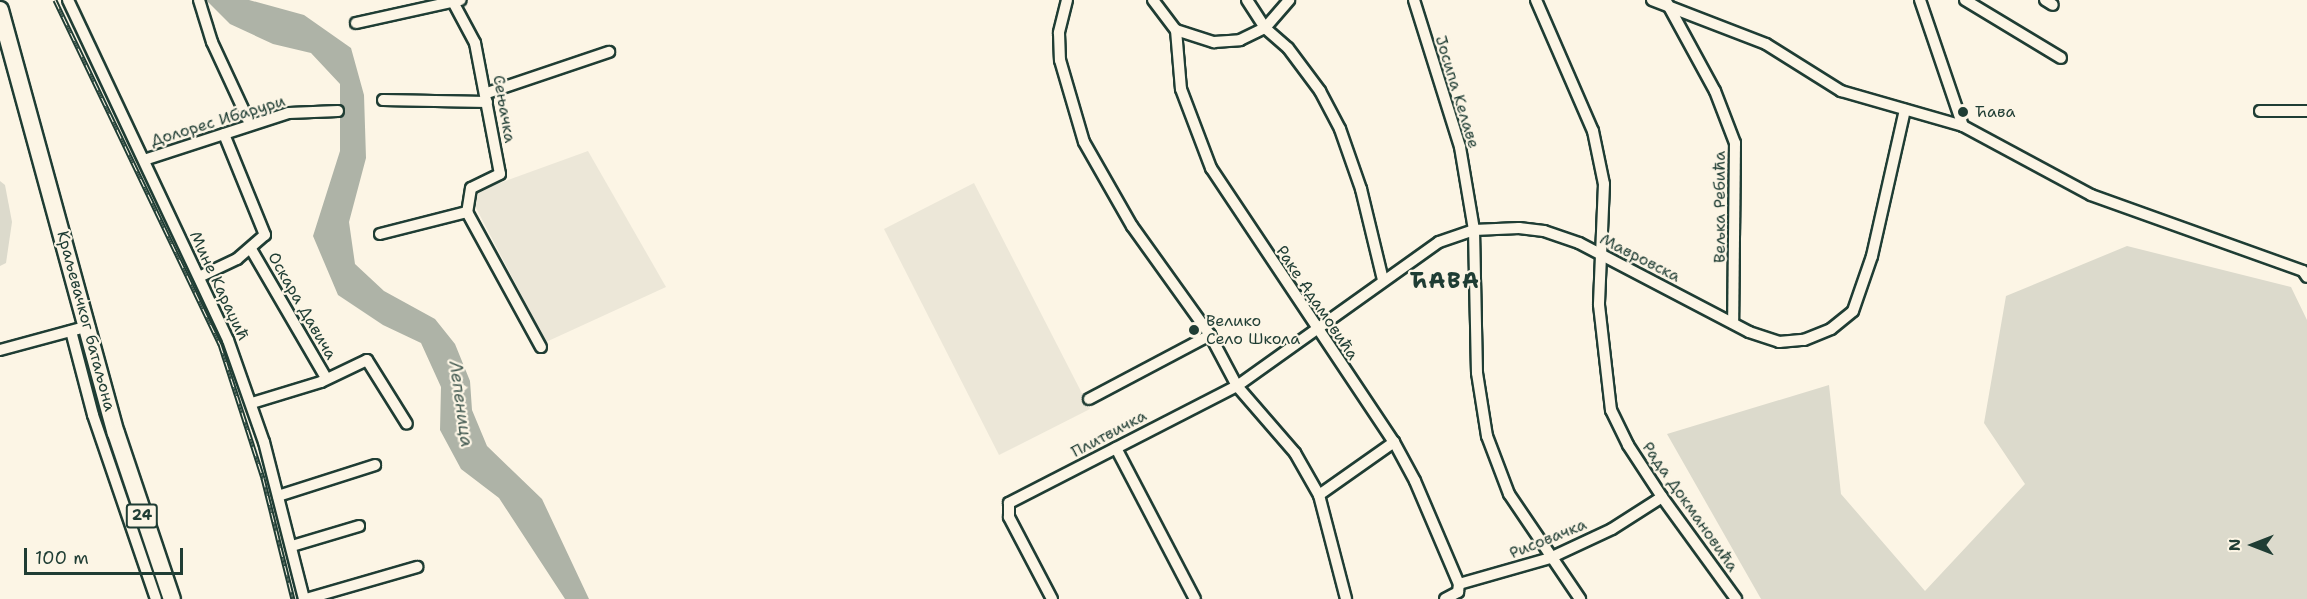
<!DOCTYPE html>
<meta charset="utf-8">
<style>
body{margin:0}
#map{position:relative;width:2307px;height:599px;overflow:hidden;background:#fcf5e5;font-family:"Shantell Sans",sans-serif}
div>[style]{position:absolute}
[style*='--x']{left:calc(var(--x)*1px);top:calc(var(--y)*1px);width:calc(var(--w)*1px);rotate:calc(var(--a)*1deg)}
.built>*{inset:0;background:#ece7d8}
.green>*{inset:0;background:#dcdacc}
.water>*{inset:0;background:#aeb3a7}
.roads{filter:drop-shadow(2px 0 #1f3d34) drop-shadow(-2px 0 #1f3d34) drop-shadow(0 2px #1f3d34) drop-shadow(0 -2px #1f3d34)}
.minor>*{height:10px;margin:-5px;padding:0 5px;transform-origin:5px;border-radius:5px;background:#fcf5e5}
.primary>*{height:16px;margin:-8px;padding:0 8px;transform-origin:8px;border-radius:8px;background:#fcf5e5}
.rail>*{height:5px;margin-top:-2.5px;transform-origin:0;background:repeating-linear-gradient(90deg,#fcf5e5 0 9px,#1f3d34 0 18px);box-sizing:border-box;border-block:2px solid #1f3d34}
.dots>*{width:16px;height:16px;translate:-50% -50%;box-sizing:border-box;border:3px solid #fcf5e5;border-radius:50%}
span{translate:-50% -50%;white-space:nowrap;text-align:center;line-height:1.15;-webkit-text-stroke:4.5px #fcf5e5;paint-order:stroke}
.shield-label span{padding:2px 4px;background:#fcf5e5;border:2px solid;border-radius:4px;-webkit-text-stroke-width:0}
.shield-label{font-size:15px;color:#1f3d34;font-weight:700}
.street-label{font-size:16px;color:#1f3d34}
.poi-label{font-size:16px;color:#1f3d34}
.left{translate:0 -50%;text-align:left}
.water-label{font-size:18px;color:#435a51;font-style:italic}
.district-label{font-size:22px;color:#1f3d34;font-weight:700;letter-spacing:1.5px}
.north{position:absolute;left:2223px;top:515px;width:60px;height:60px;-webkit-text-stroke:4px #fcf5e5;paint-order:stroke;rotate:270deg;font-size:16px;font-weight:700;line-height:24px;text-align:center;color:#1f3d34}
.north::after{content:'';display:block;margin:auto;width:21px;height:27px;background:#1f3d34;clip-path:polygon(50% 0,100% 100%,50% 72%,0 100%)}
.scale{position:absolute;left:24px;top:548px;width:159px;height:27px;box-sizing:border-box;border:3px solid #1f3d34;border-top:0;padding-left:8px;font-size:18px;line-height:21px;white-space:nowrap;color:#1f3d34;-webkit-text-stroke:4px #fcf5e5;paint-order:stroke}
</style>
<div id="map">
<div class="built">
<div style="clip-path:polygon(588px 151px,666px 287px,546px 342px,475px 206px,478px 191px)"></div>
<div style="clip-path:polygon(974px 183px,1090px 409px,999px 455px,884px 229px)"></div>
</div>
<div class="green">
<div style="clip-path:polygon(0 181px,5px 185px,12px 222px,6px 263px,0 266px)"></div>
<div style="clip-path:polygon(2127px 246px,2291px 287px,2307px 320px,2307px 599px,1761px 599px,1667px 434px,1829px 385px,1841px 494px,1925px 591px,2025px 484px,1984px 423px,2006px 296px)"></div>
</div>
<div class="water">
<div style="clip-path:polygon(206px 0,249px 0,304px 15px,351px 48px,364px 95px,366px 158px,349px 222px,355px 264px,384px 291px,435px 319px,455px 344px,470px 381px,472px 410px,487px 446px,542px 499px,589px 599px,565px 599px,499px 498px,461px 469px,440px 430px,441px 387px,421px 343px,383px 325px,338px 295px,313px 236px,340px 151px,340px 84px,311px 53px,273px 44px,230px 24px)"></div>
</div>
<div class="roads">
<div class="minor">
<div style="--x:68;--y:0;--w:376;--a:64.8"></div>
<div style="--x:228;--y:340;--w:108;--a:70.6"></div>
<div style="--x:264;--y:442;--w:162;--a:75.7"></div>
<div style="--x:199;--y:0;--w:44;--a:72.8"></div>
<div style="--x:212;--y:42;--w:90;--a:65.1"></div>
<div style="--x:452;--y:0;--w:49;--a:61.9"></div>
<div style="--x:475;--y:43;--w:133;--a:79.2"></div>
<div style="--x:500;--y:174;--w:32;--a:154"></div>
<div style="--x:471;--y:188;--w:24;--a:99"></div>
<div style="--x:467;--y:212;--w:154;--a:61.3"></div>
<div style="--x:1067;--y:0;--w:34;--a:104"></div>
<div style="--x:1059;--y:33;--w:27;--a:88"></div>
<div style="--x:1060;--y:60;--w:85;--a:73.7"></div>
<div style="--x:1084;--y:142;--w:97;--a:60.3"></div>
<div style="--x:1132;--y:226;--w:134;--a:54.4"></div>
<div style="--x:1210;--y:335;--w:58;--a:62.1"></div>
<div style="--x:1237;--y:386;--w:89;--a:49.1"></div>
<div style="--x:1295;--y:453;--w:48;--a:60.3"></div>
<div style="--x:1319;--y:495;--w:107;--a:75.4"></div>
<div style="--x:1153;--y:0;--w:38;--a:53"></div>
<div style="--x:1176;--y:30;--w:40;--a:18"></div>
<div style="--x:1214;--y:42;--w:26;--a:-4"></div>
<div style="--x:1240;--y:40;--w:28;--a:-26"></div>
<div style="--x:1265;--y:28;--w:37;--a:-49"></div>
<div style="--x:1247;--y:0;--w:33;--a:57"></div>
<div style="--x:1265;--y:28;--w:30;--a:41"></div>
<div style="--x:1288;--y:48;--w:54;--a:53.3"></div>
<div style="--x:1320;--y:91;--w:43;--a:62.2"></div>
<div style="--x:1340;--y:129;--w:64;--a:70.7"></div>
<div style="--x:1361;--y:189;--w:94;--a:76.4"></div>
<div style="--x:1414;--y:0;--w:154;--a:72.6"></div>
<div style="--x:1460;--y:147;--w:84;--a:80.4"></div>
<div style="--x:1474;--y:230;--w:143;--a:88.8"></div>
<div style="--x:1477;--y:373;--w:64;--a:81"></div>
<div style="--x:1487;--y:436;--w:62;--a:69.2"></div>
<div style="--x:1509;--y:494;--w:127;--a:55.9"></div>
<div style="--x:1536;--y:0;--w:143;--a:66.5"></div>
<div style="--x:1593;--y:131;--w:54;--a:78.3"></div>
<div style="--x:1604;--y:184;--w:121;--a:92.4"></div>
<div style="--x:1599;--y:305;--w:106;--a:83.5"></div>
<div style="--x:1611;--y:410;--w:39;--a:64"></div>
<div style="--x:1628;--y:445;--w:62;--a:56.8"></div>
<div style="--x:1662;--y:497;--w:126;--a:54"></div>
<div style="--x:1652;--y:0;--w:122;--a:21.1"></div>
<div style="--x:1766;--y:44;--w:89;--a:32.1"></div>
<div style="--x:1841;--y:91;--w:127;--a:16"></div>
<div style="--x:1963;--y:126;--w:145;--a:28.3"></div>
<div style="--x:2091;--y:195;--w:225;--a:19.7"></div>
<div style="--x:2303;--y:271;--w:7;--a:56"></div>
<div style="--x:1920;--y:0;--w:133;--a:71.2"></div>
<div style="--x:1965;--y:0;--w:112;--a:31.1"></div>
<div style="--x:2045;--y:0;--w:9;--a:32"></div>
<div style="--x:1667;--y:3;--w:100;--a:61.4"></div>
<div style="--x:1715;--y:91;--w:56;--a:69"></div>
<div style="--x:1735;--y:143;--w:179;--a:90.6"></div>
<div style="--x:356;--y:23;--w:107;--a:-12.4"></div>
<div style="--x:1176;--y:30;--w:59;--a:85.2"></div>
<div style="--x:1181;--y:89;--w:85;--a:69.2"></div>
<div style="--x:1211;--y:168;--w:329;--a:56.3"></div>
<div style="--x:1394;--y:442;--w:44;--a:61.7"></div>
<div style="--x:1415;--y:481;--w:112;--a:66.9"></div>
<div style="--x:487;--y:93;--w:129;--a:-18.6"></div>
<div style="--x:383;--y:100;--w:104;--a:1.1"></div>
<div style="--x:2260;--y:111;--w:47;--a:0"></div>
<div style="--x:144;--y:160;--w:152;--a:-18"></div>
<div style="--x:289;--y:113;--w:49;--a:-2.3"></div>
<div style="--x:380;--y:234;--w:90;--a:-14.2"></div>
<div style="--x:251;--y:249;--w:149;--a:59.8"></div>
<div style="--x:199;--y:277;--w:42;--a:-25.3"></div>
<div style="--x:237;--y:259;--w:37;--a:-41"></div>
<div style="--x:265;--y:235;--w:109;--a:-112.1"></div>
<div style="--x:71;--y:331;--w:87;--a:75.3"></div>
<div style="--x:93;--y:415;--w:194;--a:71.1"></div>
<div style="--x:0;--y:350;--w:81;--a:-15.1"></div>
<div style="--x:1089;--y:399;--w:137;--a:-27.9"></div>
<div style="--x:252;--y:403;--w:72;--a:-16.9"></div>
<div style="--x:321;--y:382;--w:51;--a:-25.6"></div>
<div style="--x:367;--y:360;--w:75;--a:58"></div>
<div style="--x:1116;--y:448;--w:170;--a:62.4"></div>
<div style="--x:1319;--y:495;--w:92;--a:-35.2"></div>
<div style="--x:278;--y:496;--w:102;--a:-17.7"></div>
<div style="--x:292;--y:546;--w:70;--a:-16.6"></div>
<div style="--x:306;--y:599;--w:116;--a:-16.1"></div>
<div style="--x:1052;--y:599;--w:93;--a:-117.7"></div>
<div style="--x:1009;--y:517;--w:14;--a:-90"></div>
<div style="--x:1009;--y:503;--w:256;--a:-27.2"></div>
<div style="--x:1237;--y:386;--w:248;--a:-35.5"></div>
<div style="--x:1439;--y:242;--w:37;--a:-19"></div>
<div style="--x:1474;--y:230;--w:45;--a:-2.5"></div>
<div style="--x:1519;--y:228;--w:25;--a:7"></div>
<div style="--x:1544;--y:231;--w:37;--a:19"></div>
<div style="--x:1579;--y:243;--w:192;--a:27.6"></div>
<div style="--x:1749;--y:332;--w:32;--a:18"></div>
<div style="--x:1779;--y:342;--w:25;--a:-5"></div>
<div style="--x:1804;--y:340;--w:29;--a:-22"></div>
<div style="--x:1831;--y:329;--w:28;--a:-39"></div>
<div style="--x:1853;--y:311;--w:58;--a:-70.9"></div>
<div style="--x:1872;--y:256;--w:150;--a:-77.3"></div>
<div style="--x:1445;--y:599;--w:15;--a:-28"></div>
<div style="--x:1458;--y:592;--w:8;--a:-83"></div>
<div style="--x:1459;--y:584;--w:95;--a:-15.9"></div>
<div style="--x:1550;--y:558;--w:68;--a:-25.1"></div>
<div style="--x:1612;--y:529;--w:59;--a:-32.6"></div>
</div>
<div class="primary">
<div style="--x:0;--y:10;--w:439;--a:74.7"></div>
<div style="--x:116;--y:433;--w:175;--a:71.4"></div>
</div>
</div>
<div class="rail">
<div style="--x:55;--y:0;--w:382;--a:64.4"></div>
<div style="--x:220;--y:344;--w:141;--a:72.2"></div>
<div style="--x:263;--y:478;--w:125;--a:76.1"></div>
</div>
<div class="dots">
<div style="left:1963px;top:112px;background:#1f3d34"></div>
<div style="left:1194px;top:330px;background:#1f3d34"></div>
</div>
<div class="shield-label">
<span style="left:142px;top:516px">24</span>
</div>
<div class="street-label">
<span style="left:1457px;top:92px;rotate:73deg">Јосипа Келаве</span>
<span style="left:504px;top:109px;rotate:80deg">Сењачка</span>
<span style="left:218px;top:121px;rotate:-17deg">Долорес Ибарури</span>
<span style="left:1720px;top:207px;rotate:-90deg">Вељка Ребића</span>
<span style="left:1640px;top:258px;rotate:27deg">Мавровска</span>
<span style="left:219px;top:286px;rotate:65deg">Мине Караџић</span>
<span style="left:1317px;top:303px;rotate:56deg">Раке Адамовића</span>
<span style="left:302px;top:306px;rotate:60deg">Оскара Давича</span>
<span style="left:86px;top:321px;rotate:75deg">Краљевачког батаљона</span>
<span style="left:1109px;top:434px;rotate:-28deg">Плитвичка</span>
<span style="left:1690px;top:507px;rotate:55deg">Рада Докмановића</span>
<span style="left:1548px;top:539px;rotate:-22deg">Рисовачка</span>
</div>
<div class="poi-label">
<span class="left" style="left:1975px;top:112px">Ћава</span>
<span class="left" style="left:1206px;top:330px">Велико<br>Село Школа</span>
</div>
<div class="water-label">
<span style="left:461px;top:404px;rotate:82deg">Лепеница</span>
</div>
<div class="district-label">
<span style="left:1445px;top:281px">ЋАВА</span>
</div>
<div class="north">N</div>
<div class="scale">100 m</div>
</div>
